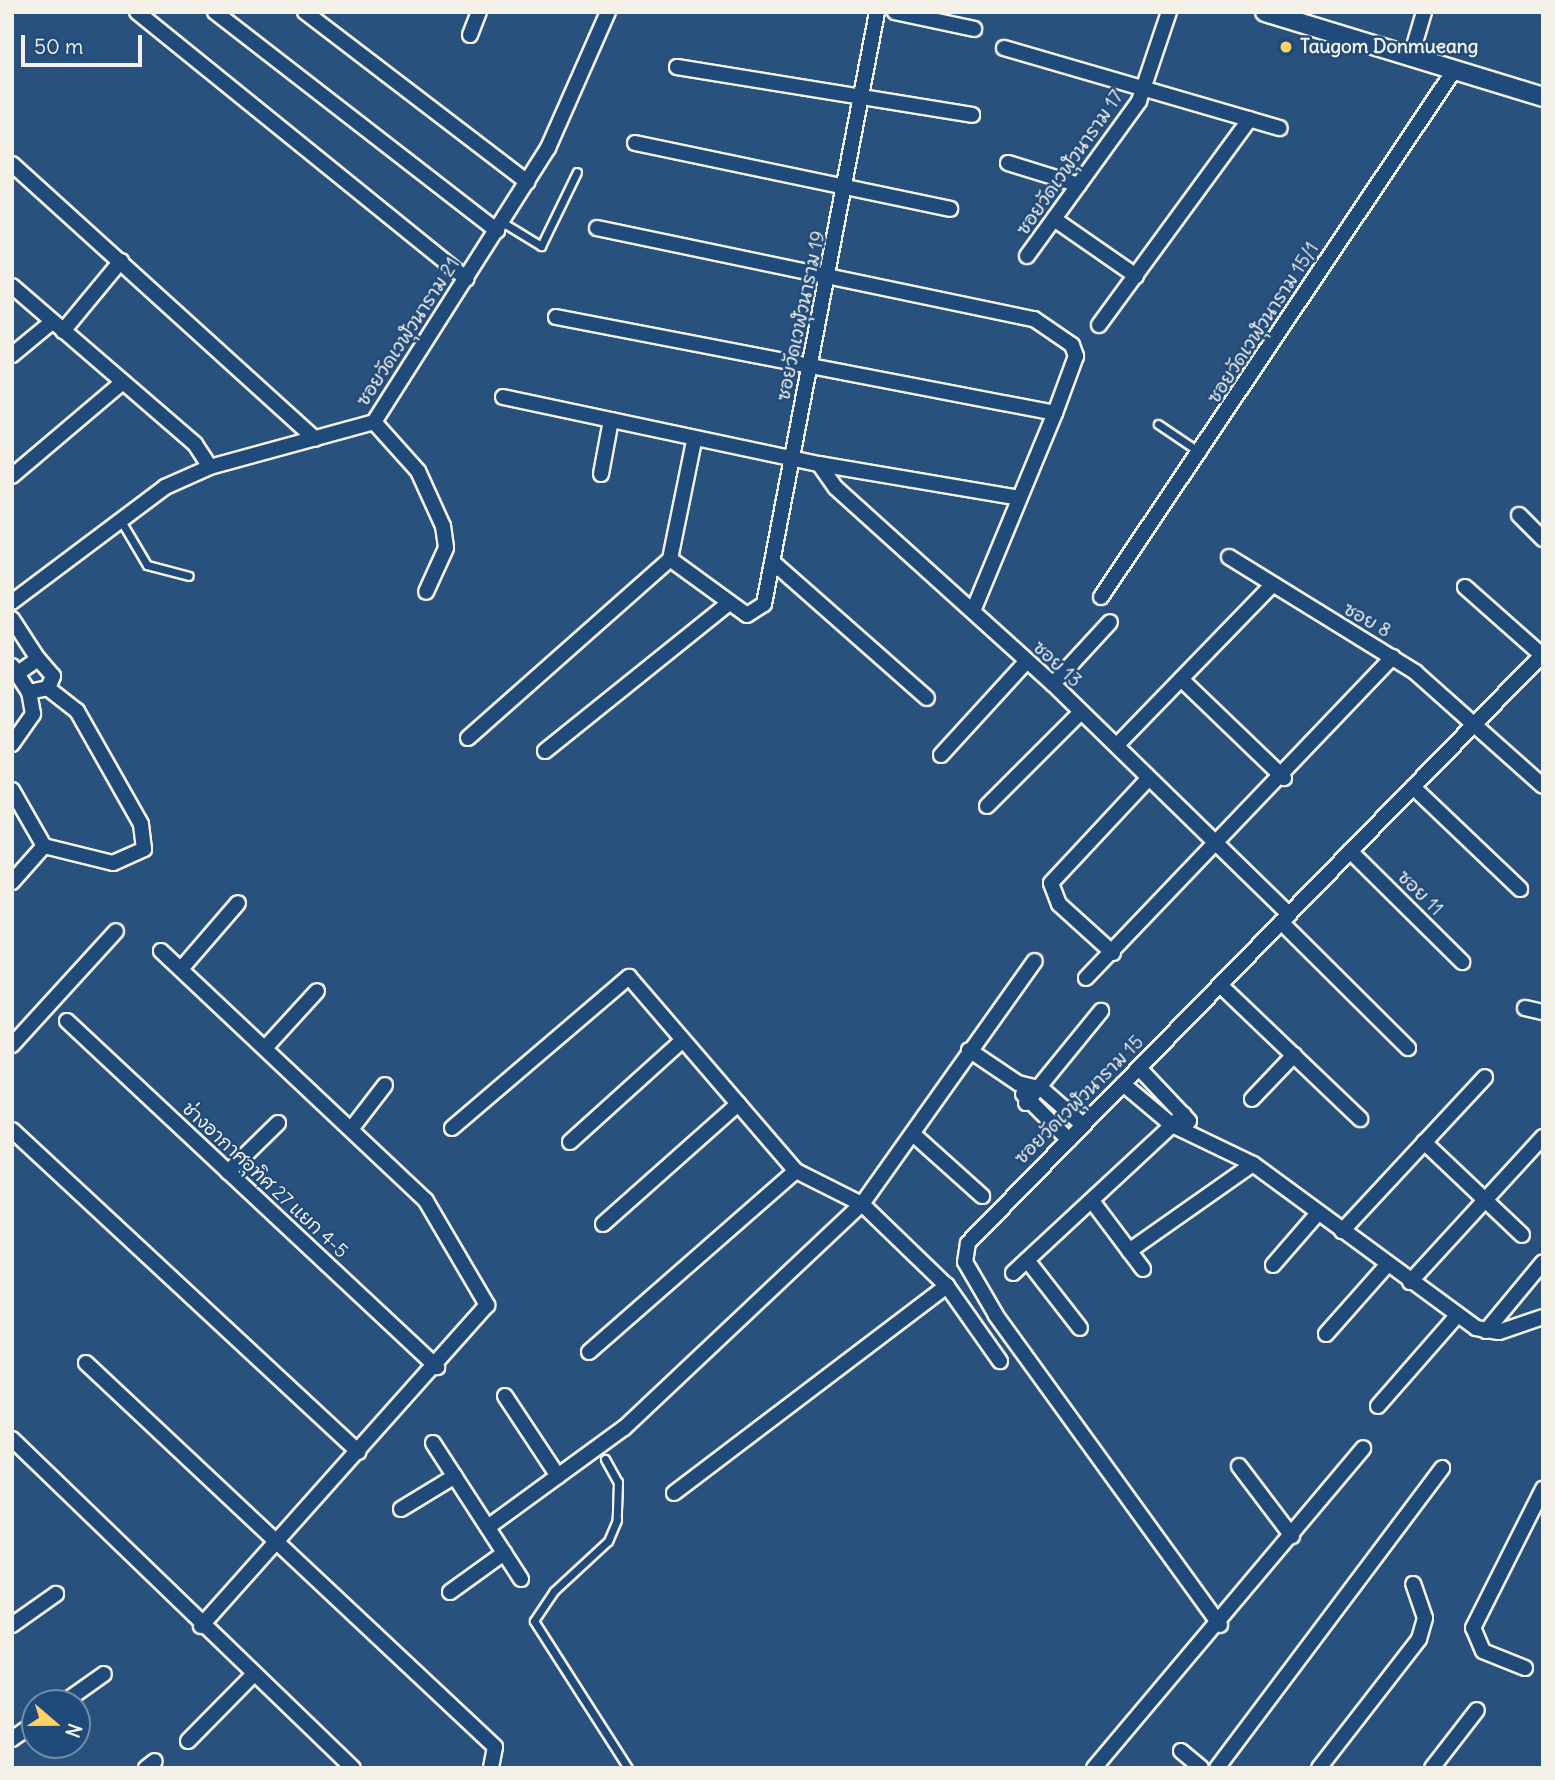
<!DOCTYPE html>
<meta charset="utf-8">
<style>
body{margin:0}
#map{position:relative;width:1555px;height:1780px;overflow:hidden;background:#28517e;font-family:Delius,"Playpen Sans Thai",sans-serif}
div>[style]{position:absolute}
[style*='--x']{left:calc(var(--x)*1px);top:calc(var(--y)*1px);width:calc(var(--w)*1px);rotate:calc(var(--a)*1deg)}
.roads{filter:drop-shadow(2px 0 #f4f1e8) drop-shadow(-2px 0 #f4f1e8) drop-shadow(0 2px #f4f1e8) drop-shadow(0 -2px #f4f1e8)}
.service>*{height:7px;margin:-3.5px;padding:0 3.5px;transform-origin:3.5px;border-radius:3.5px;background:#1f4a7a}
.minor>*{height:14px;margin:-7px;padding:0 7px;transform-origin:7px;border-radius:7px;background:#1f4a7a}
.tertiary>*{height:18px;margin:-9px;padding:0 9px;transform-origin:9px;border-radius:9px;background:#1f4a7a}
.dots>*{width:19px;height:19px;translate:-50% -50%;box-sizing:border-box;border:4px solid #1f4a7a;border-radius:50%}
span{translate:-50% -50%;white-space:nowrap;text-align:center;line-height:1.15;-webkit-text-stroke:5px #1f4a7a;paint-order:stroke}
.poi-label{font-size:19px;color:#f4f1e8;font-weight:700}
.left{translate:0 -50%;text-align:left}
.street-label{font-size:19px;color:#f4f1e8}
.frame{position:absolute;inset:0;border:14px solid #f4f1e8;pointer-events:none}
.north{position:absolute;left:21px;top:1689px;width:70px;height:70px;box-sizing:border-box;background:#1f4a7a;border:2px solid #748da6;border-radius:50%;rotate:110deg;font-size:19px;font-weight:700;line-height:28px;text-align:center;color:#f4f1e8}
.north::after{content:'';display:block;margin:auto;width:24px;height:32px;background:#ffd166;clip-path:polygon(50% 0,100% 100%,50% 72%,0 100%)}
.scale{position:absolute;left:21px;top:35px;width:121px;height:32px;box-sizing:border-box;border:4px solid #f4f1e8;border-top:0;padding-left:9px;font-size:21px;line-height:24px;white-space:nowrap;color:#f4f1e8;-webkit-text-stroke:5px #1f4a7a;paint-order:stroke}
</style>
<div id="map">
<div class="roads">
<div class="service">
<div style="--x:502;--y:222;--w:46;--a:31.6"></div>
<div style="--x:541;--y:246;--w:82;--a:-64.1"></div>
<div style="--x:1158;--y:424;--w:52;--a:34"></div>
<div style="--x:121;--y:521;--w:51;--a:59.4"></div>
<div style="--x:147;--y:565;--w:43;--a:14.7"></div>
<div style="--x:605;--y:1459;--w:26;--a:61"></div>
<div style="--x:618;--y:1482;--w:38;--a:92"></div>
<div style="--x:617;--y:1520;--w:23;--a:113"></div>
<div style="--x:608;--y:1541;--w:74;--a:137.2"></div>
<div style="--x:554;--y:1591;--w:36;--a:124"></div>
<div style="--x:534;--y:1621;--w:174;--a:57.4"></div>
</div>
<div class="minor">
<div style="--x:137;--y:12;--w:424;--a:39"></div>
<div style="--x:215;--y:12;--w:357;--a:37.8"></div>
<div style="--x:305;--y:12;--w:280;--a:37.4"></div>
<div style="--x:895;--y:12;--w:81;--a:12.1"></div>
<div style="--x:470;--y:35;--w:25;--a:-69"></div>
<div style="--x:1004;--y:48;--w:287;--a:16.2"></div>
<div style="--x:1411;--y:56;--w:46;--a:-73.5"></div>
<div style="--x:677;--y:67;--w:299;--a:9.2"></div>
<div style="--x:635;--y:143;--w:322;--a:11.8"></div>
<div style="--x:1008;--y:163;--w:74;--a:17.2"></div>
<div style="--x:12;--y:164;--w:409;--a:42.2"></div>
<div style="--x:1054;--y:219;--w:100;--a:34.8"></div>
<div style="--x:597;--y:228;--w:446;--a:11.8"></div>
<div style="--x:1034;--y:319;--w:46;--a:34.4"></div>
<div style="--x:1072;--y:345;--w:12;--a:70"></div>
<div style="--x:1076;--y:356;--w:61;--a:110.2"></div>
<div style="--x:1055;--y:413;--w:214;--a:112.5"></div>
<div style="--x:1027;--y:256;--w:191;--a:-54.1"></div>
<div style="--x:1139;--y:101;--w:94;--a:-71.4"></div>
<div style="--x:12;--y:286;--w:242;--a:40.8"></div>
<div style="--x:195;--y:444;--w:27;--a:57"></div>
<div style="--x:556;--y:317;--w:508;--a:10.89"></div>
<div style="--x:1099;--y:325;--w:255;--a:-53.8"></div>
<div style="--x:63;--y:331;--w:91;--a:-50.4"></div>
<div style="--x:12;--y:355;--w:52;--a:-39.5"></div>
<div style="--x:503;--y:397;--w:323;--a:12"></div>
<div style="--x:819;--y:464;--w:29;--a:55"></div>
<div style="--x:836;--y:488;--w:292;--a:42.1"></div>
<div style="--x:1053;--y:684;--w:330;--a:44.3"></div>
<div style="--x:374;--y:422;--w:66;--a:48.1"></div>
<div style="--x:418;--y:471;--w:60;--a:65.6"></div>
<div style="--x:443;--y:526;--w:22;--a:82"></div>
<div style="--x:446;--y:548;--w:48;--a:114.4"></div>
<div style="--x:819;--y:464;--w:203;--a:9.6"></div>
<div style="--x:601;--y:474;--w:55;--a:-79.5"></div>
<div style="--x:12;--y:476;--w:145;--a:-40.3"></div>
<div style="--x:1519;--y:515;--w:34;--a:45"></div>
<div style="--x:1229;--y:557;--w:219;--a:31.7"></div>
<div style="--x:1415;--y:672;--w:171;--a:41.7"></div>
<div style="--x:670;--y:559;--w:95;--a:36"></div>
<div style="--x:747;--y:615;--w:20;--a:-33"></div>
<div style="--x:764;--y:604;--w:603;--a:-79.19"></div>
<div style="--x:776;--y:565;--w:201;--a:41.4"></div>
<div style="--x:1465;--y:587;--w:104;--a:41.5"></div>
<div style="--x:1101;--y:597;--w:636;--a:-56.16"></div>
<div style="--x:12;--y:602;--w:191;--a:-36.9"></div>
<div style="--x:165;--y:487;--w:49;--a:-24"></div>
<div style="--x:210;--y:467;--w:170;--a:-15.3"></div>
<div style="--x:374;--y:422;--w:325;--a:-57.6"></div>
<div style="--x:548;--y:148;--w:149;--a:-66.2"></div>
<div style="--x:12;--y:619;--w:48;--a:57"></div>
<div style="--x:12;--y:666;--w:31;--a:57"></div>
<div style="--x:29;--y:692;--w:19;--a:-12"></div>
<div style="--x:48;--y:688;--w:13;--a:-67"></div>
<div style="--x:53;--y:676;--w:23;--a:-131"></div>
<div style="--x:38;--y:659;--w:24;--a:145"></div>
<div style="--x:1181;--y:679;--w:143;--a:43.9"></div>
<div style="--x:1053;--y:684;--w:84;--a:-47.4"></div>
<div style="--x:468;--y:738;--w:270;--a:-41.5"></div>
<div style="--x:670;--y:559;--w:120;--a:-78.5"></div>
<div style="--x:12;--y:744;--w:37;--a:-55"></div>
<div style="--x:33;--y:714;--w:22;--a:-100"></div>
<div style="--x:1117;--y:745;--w:220;--a:-45.9"></div>
<div style="--x:545;--y:751;--w:235;--a:-38.8"></div>
<div style="--x:941;--y:755;--w:126;--a:-47.6"></div>
<div style="--x:1413;--y:787;--w:148;--a:43.6"></div>
<div style="--x:12;--y:790;--w:64;--a:60.3"></div>
<div style="--x:44;--y:846;--w:71;--a:13.8"></div>
<div style="--x:113;--y:863;--w:34;--a:-24"></div>
<div style="--x:144;--y:849;--w:25;--a:-97"></div>
<div style="--x:141;--y:824;--w:130;--a:-119.5"></div>
<div style="--x:77;--y:711;--w:37;--a:-142"></div>
<div style="--x:987;--y:806;--w:133;--a:-45"></div>
<div style="--x:1350;--y:851;--w:158;--a:44.7"></div>
<div style="--x:12;--y:882;--w:48;--a:-48.4"></div>
<div style="--x:1281;--y:922;--w:179;--a:44.8"></div>
<div style="--x:161;--y:951;--w:364;--a:43.3"></div>
<div style="--x:426;--y:1201;--w:121;--a:59.6"></div>
<div style="--x:487;--y:1305;--w:430;--a:131.7"></div>
<div style="--x:1113;--y:953;--w:73;--a:-137.8"></div>
<div style="--x:1059;--y:904;--w:22;--a:-111"></div>
<div style="--x:1051;--y:883;--w:141;--a:-47"></div>
<div style="--x:181;--y:969;--w:87;--a:-49.2"></div>
<div style="--x:1086;--y:978;--w:444;--a:-46.3"></div>
<div style="--x:1220;--y:985;--w:194;--a:43.7"></div>
<div style="--x:1525;--y:1008;--w:18;--a:13"></div>
<div style="--x:67;--y:1021;--w:507;--a:43.08"></div>
<div style="--x:12;--y:1045;--w:154;--a:-47.6"></div>
<div style="--x:265;--y:1048;--w:77;--a:-47.6"></div>
<div style="--x:969;--y:1050;--w:59;--a:34"></div>
<div style="--x:1018;--y:1083;--w:25;--a:14"></div>
<div style="--x:1042;--y:1089;--w:55;--a:41.3"></div>
<div style="--x:1139;--y:1068;--w:73;--a:46.7"></div>
<div style="--x:1123;--y:1084;--w:64;--a:39.9"></div>
<div style="--x:1172;--y:1125;--w:90;--a:25.7"></div>
<div style="--x:1253;--y:1164;--w:277;--a:36.3"></div>
<div style="--x:1476;--y:1328;--w:23;--a:10"></div>
<div style="--x:1499;--y:1332;--w:46;--a:-18.8"></div>
<div style="--x:1023;--y:1094;--w:65;--a:45"></div>
<div style="--x:1252;--y:1099;--w:61;--a:-46.3"></div>
<div style="--x:1026;--y:1103;--w:119;--a:-50.8"></div>
<div style="--x:352;--y:1128;--w:54;--a:-52.5"></div>
<div style="--x:452;--y:1128;--w:233;--a:-40.5"></div>
<div style="--x:629;--y:977;--w:256;--a:49.3"></div>
<div style="--x:12;--y:1130;--w:473;--a:42.9"></div>
<div style="--x:913;--y:1134;--w:93;--a:41.9"></div>
<div style="--x:570;--y:1142;--w:152;--a:-42.1"></div>
<div style="--x:1424;--y:1142;--w:135;--a:43.5"></div>
<div style="--x:228;--y:1172;--w:70;--a:-44.4"></div>
<div style="--x:1092;--y:1201;--w:85;--a:53.1"></div>
<div style="--x:603;--y:1224;--w:181;--a:-41.6"></div>
<div style="--x:1342;--y:1231;--w:210;--a:-47.1"></div>
<div style="--x:1129;--y:1251;--w:151;--a:-35.1"></div>
<div style="--x:1027;--y:1260;--w:86;--a:52.1"></div>
<div style="--x:1273;--y:1265;--w:69;--a:-49.1"></div>
<div style="--x:1013;--y:1273;--w:233;--a:-42.9"></div>
<div style="--x:1410;--y:1282;--w:197;--a:-47.5"></div>
<div style="--x:1486;--y:1331;--w:89;--a:-50.4"></div>
<div style="--x:1326;--y:1334;--w:92;--a:-48.5"></div>
<div style="--x:589;--y:1352;--w:275;--a:-41.2"></div>
<div style="--x:796;--y:1171;--w:74;--a:26.6"></div>
<div style="--x:862;--y:1204;--w:118;--a:44"></div>
<div style="--x:947;--y:1286;--w:92;--a:54.8"></div>
<div style="--x:86;--y:1363;--w:561;--a:43.19"></div>
<div style="--x:495;--y:1747;--w:21;--a:101"></div>
<div style="--x:505;--y:1396;--w:96;--a:56.5"></div>
<div style="--x:1378;--y:1406;--w:118;--a:-48.8"></div>
<div style="--x:12;--y:1439;--w:474;--a:44"></div>
<div style="--x:433;--y:1443;--w:162;--a:57.1"></div>
<div style="--x:1239;--y:1466;--w:88;--a:52.9"></div>
<div style="--x:674;--y:1493;--w:343;--a:-37.2"></div>
<div style="--x:401;--y:1509;--w:63;--a:-31.4"></div>
<div style="--x:488;--y:1527;--w:168;--a:-36.1"></div>
<div style="--x:624;--y:1428;--w:327;--a:-43.3"></div>
<div style="--x:862;--y:1204;--w:298;--a:-54.6"></div>
<div style="--x:450;--y:1592;--w:67;--a:-35.8"></div>
<div style="--x:12;--y:1625;--w:54;--a:-35.2"></div>
<div style="--x:1220;--y:1625;--w:382;--a:-125.9"></div>
<div style="--x:996;--y:1315;--w:61;--a:-120.3"></div>
<div style="--x:965;--y:1262;--w:19;--a:-81"></div>
<div style="--x:968;--y:1243;--w:823;--a:-45.69"></div>
<div style="--x:1525;--y:1668;--w:45;--a:-158"></div>
<div style="--x:1483;--y:1651;--w:25;--a:-113"></div>
<div style="--x:1473;--y:1628;--w:156;--a:-63.3"></div>
<div style="--x:63;--y:1703;--w:50;--a:-35.3"></div>
<div style="--x:12;--y:1739;--w:28;--a:-35"></div>
<div style="--x:188;--y:1741;--w:91;--a:-45.4"></div>
<div style="--x:1181;--y:1751;--w:26;--a:40"></div>
<div style="--x:146;--y:1768;--w:11;--a:-38"></div>
<div style="--x:1094;--y:1768;--w:418;--a:-49.9"></div>
<div style="--x:1217;--y:1768;--w:375;--a:-53.1"></div>
<div style="--x:1319;--y:1768;--w:163;--a:-52.2"></div>
<div style="--x:1419;--y:1639;--w:22;--a:-74"></div>
<div style="--x:1425;--y:1618;--w:36;--a:-109"></div>
<div style="--x:1432;--y:1768;--w:73;--a:-52.2"></div>
</div>
<div class="tertiary">
<div style="--x:1265;--y:12;--w:291;--a:17"></div>
</div>
</div>
<div class="dots">
<div style="left:1286px;top:47px;background:#ffd166"></div>
</div>
<div class="poi-label">
<span class="left" style="left:1300px;top:47px">Taugom Donmueang</span>
</div>
<div class="street-label">
<span style="left:1070px;top:163px;rotate:-55deg">ซอยวัดเวฬุวนาราม 17</span>
<span style="left:801px;top:316px;rotate:-78deg">ซอยวัดเวฬุวนาราม 19</span>
<span style="left:1263px;top:323px;rotate:-57deg">ซอยวัดเวฬุวนาราม 15/1</span>
<span style="left:408px;top:332px;rotate:-57deg">ซอยวัดเวฬุวนาราม 21</span>
<span style="left:1367px;top:620px;rotate:30deg">ซอย 8</span>
<span style="left:1057px;top:664px;rotate:43deg">ซอย 13</span>
<span style="left:1420px;top:893px;rotate:45deg">ซอย 11</span>
<span style="left:1079px;top:1100px;rotate:-45deg">ซอยวัดเวฬุวนาราม 15</span>
<span style="left:265px;top:1180px;rotate:43deg">ช่างอากาศอุทิศ 27 แยก 4-5</span>
</div>
<div class="frame"></div>
<div class="north">N</div>
<div class="scale">50 m</div>
</div>
